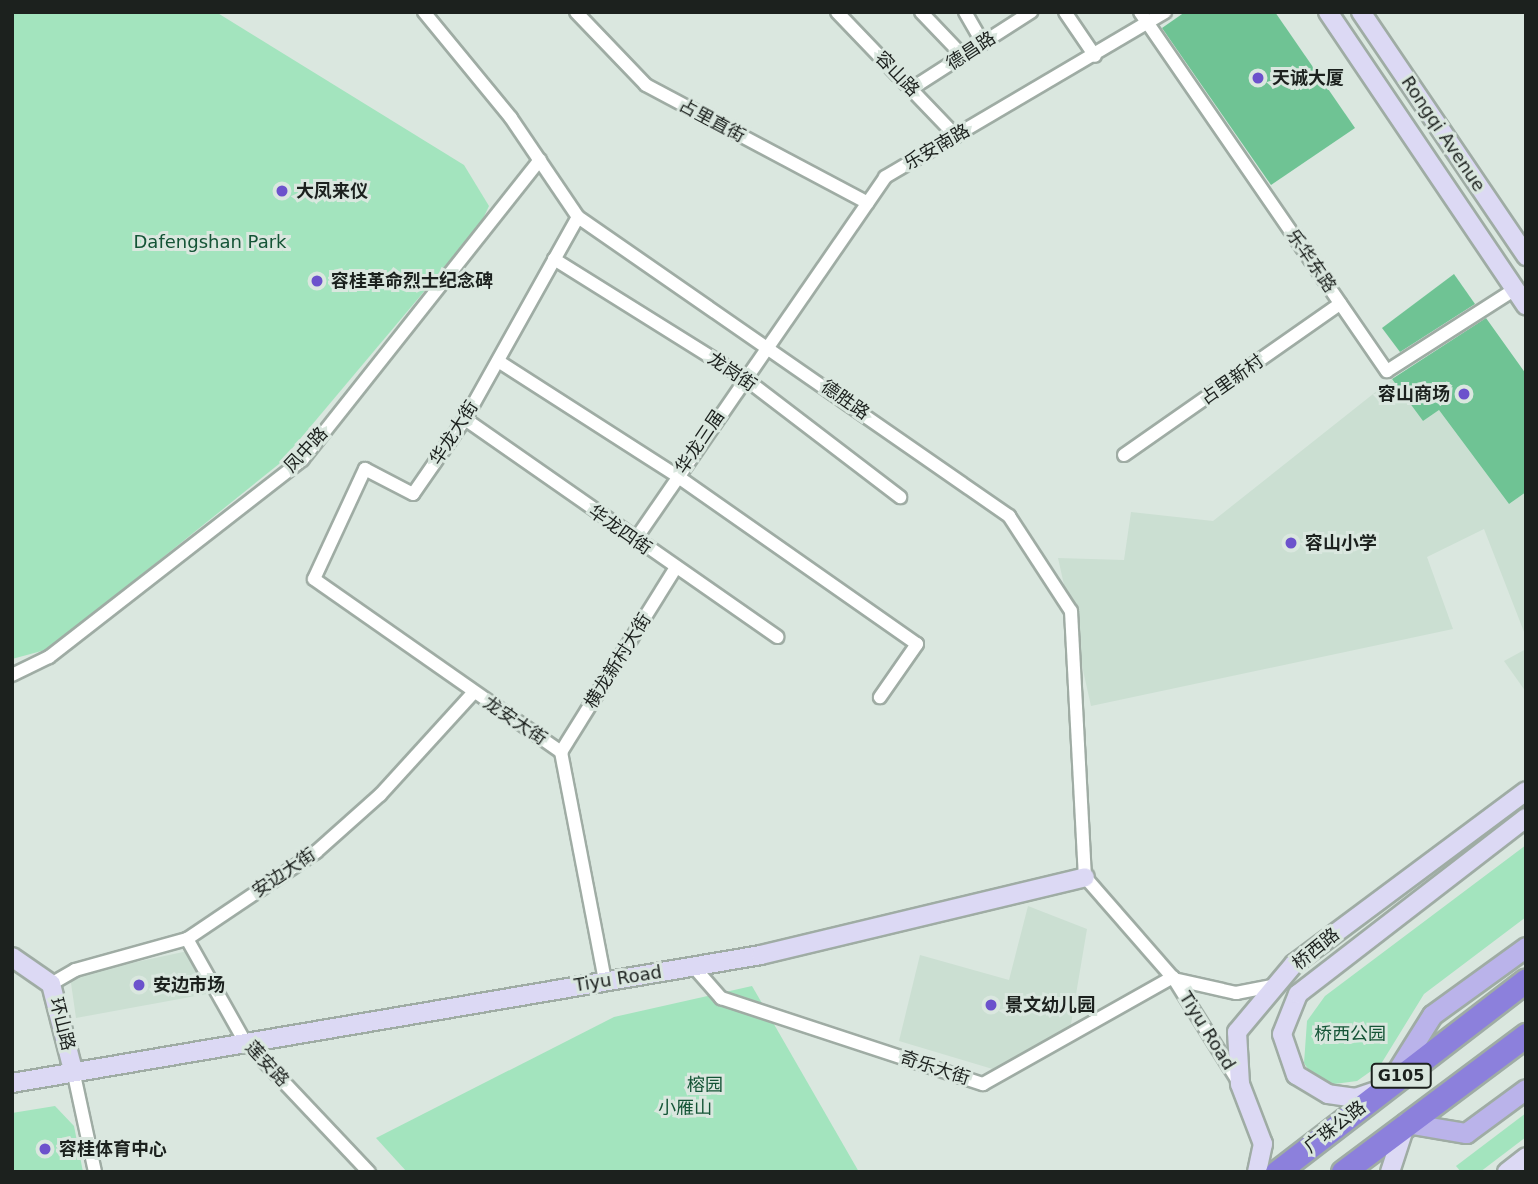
<!DOCTYPE html>
<meta charset="utf-8">
<style>
body{margin:0}
#map{position:relative;width:1538px;height:1184px;overflow:hidden;background:#dae7df;font-family:"DejaVu Sans","Noto Sans SC",sans-serif}
div>[style]{position:absolute}
[style*='--x']{left:calc(var(--x)*1px);top:calc(var(--y)*1px);width:calc(var(--w)*1px);rotate:calc(var(--a)*1deg)}
.built>*{inset:0;background:#cbdfd2}
.green>*{inset:0;background:#a3e4be}
.building>*{inset:0;background:#6fc394}
.roads{filter:drop-shadow(2px 0 #9faca4) drop-shadow(-2px 0 #9faca4) drop-shadow(0 2px #9faca4) drop-shadow(0 -2px #9faca4)}
.street>*{height:12px;margin:-6px;padding:0 6px;transform-origin:6px;border-radius:6px;background:#fff}
.secondary>*{height:18px;margin:-9px;padding:0 9px;transform-origin:9px;border-radius:9px;background:#dcd9f4}
.primary>*{height:19px;margin:-9.5px;padding:0 9.5px;transform-origin:9.5px;border-radius:9.5px;background:#bab3ea}
.highway>*{height:23px;margin:-11.5px;padding:0 11.5px;transform-origin:11.5px;border-radius:11.5px;background:#8c80dc}
.dots>*{width:19px;height:19px;translate:-50% -50%;box-sizing:border-box;border:4px solid #dae7df;border-radius:50%}
span{translate:-50% -50%;white-space:nowrap;text-align:center;line-height:1.15;-webkit-text-stroke:6px #dae7df;paint-order:stroke}
.shield-label span{padding:2px 5px;background:#dae7df;border:2px solid;border-radius:5px;-webkit-text-stroke-width:0}
.shield-label{font-size:16px;color:#1c211e;font-weight:700}
.street-label{font-size:18px;color:#1c211e}
.poi-label{font-size:18px;color:#1c211e;font-weight:700}
.left{translate:0 -50%;text-align:left}
.right{translate:-100% -50%;text-align:right}
.park-label{font-size:18px;color:#145436}
.frame{position:absolute;inset:0;border:14px solid #1c211e;pointer-events:none}
</style>
<div id="map">
<div class="built">
<div style="clip-path:polygon(1392px 379px,1423px 421px,1439px 410px,1509px 504px,1526px 492px,1526px 637px,1484px 529px,1427px 557px,1453px 629px,1091px 706px,1058px 558px,1124px 560px,1131px 512px,1213px 521px)"></div>
<div style="clip-path:polygon(1526px 649px,1526px 692px,1504px 661px)"></div>
<div style="clip-path:polygon(1028px 906px,1087px 929px,1070px 1030px,996px 1070px,899px 1041px,920px 955px,1009px 980px)"></div>
<div style="clip-path:polygon(188px 951px,212px 993px,76px 1018px,70px 976px)"></div>
</div>
<div class="green">
<div style="clip-path:polygon(12px 12px,216px 12px,464px 165px,489px 206px,480px 225px,279px 464px,49px 649px,12px 659px)"></div>
<div style="clip-path:polygon(1526px 845px,1526px 917px,1424px 994px,1381px 1064px,1357px 1081px,1319px 1086px,1304px 1063px,1307px 1021px,1325px 996px)"></div>
<div style="clip-path:polygon(752px 986px,859px 1172px,407px 1172px,376px 1138px,614px 1017px)"></div>
<div style="clip-path:polygon(55px 1106px,74px 1126px,83px 1172px,12px 1172px,12px 1113px)"></div>
<div style="clip-path:polygon(1526px 1113px,1526px 1137px,1480px 1172px,1461px 1172px,1456px 1166px)"></div>
</div>
<div class="building">
<div style="clip-path:polygon(1185px 12px,1275px 12px,1355px 128px,1271px 185px,1162px 28px)"></div>
<div style="clip-path:polygon(1454px 274px,1475px 304px,1400px 352px,1382px 328px)"></div>
<div style="clip-path:polygon(1486px 318px,1526px 374px,1526px 492px,1509px 504px,1439px 410px,1423px 421px,1392px 379px)"></div>
</div>
<div class="roads">
<div class="street">
<div style="--x:424;--y:12;--w:137;--a:50.6"></div>
<div style="--x:511;--y:118;--w:120;--a:55.9"></div>
<div style="--x:578;--y:217;--w:525;--a:34.75"></div>
<div style="--x:1009;--y:516;--w:113;--a:56.9"></div>
<div style="--x:1071;--y:611;--w:266;--a:87"></div>
<div style="--x:1085;--y:877;--w:135;--a:48.9"></div>
<div style="--x:1174;--y:979;--w:120;--a:57.9"></div>
<div style="--x:576;--y:12;--w:101;--a:46.2"></div>
<div style="--x:646;--y:85;--w:251;--a:28"></div>
<div style="--x:837;--y:12;--w:172;--a:46.2"></div>
<div style="--x:921;--y:12;--w:61;--a:46.3"></div>
<div style="--x:965;--y:12;--w:36;--a:60"></div>
<div style="--x:1065;--y:12;--w:53;--a:55.7"></div>
<div style="--x:1140;--y:12;--w:436;--a:55.5"></div>
<div style="--x:1387;--y:371;--w:152;--a:-32.6"></div>
<div style="--x:911;--y:89;--w:143;--a:-32.7"></div>
<div style="--x:578;--y:217;--w:231;--a:119.2"></div>
<div style="--x:465;--y:419;--w:91;--a:124.7"></div>
<div style="--x:413;--y:494;--w:54;--a:-152.5"></div>
<div style="--x:365;--y:469;--w:121;--a:114.9"></div>
<div style="--x:314;--y:579;--w:302;--a:35"></div>
<div style="--x:561;--y:752;--w:233;--a:79.1"></div>
<div style="--x:554;--y:259;--w:223;--a:32"></div>
<div style="--x:743;--y:377;--w:198;--a:37.4"></div>
<div style="--x:498;--y:361;--w:213;--a:32.7"></div>
<div style="--x:677;--y:476;--w:293;--a:35"></div>
<div style="--x:917;--y:644;--w:65;--a:124.9"></div>
<div style="--x:465;--y:419;--w:381;--a:34.9"></div>
<div style="--x:1124;--y:455;--w:264;--a:-35"></div>
<div style="--x:635;--y:540;--w:441;--a:-55.4"></div>
<div style="--x:885;--y:177;--w:325;--a:-30.5"></div>
<div style="--x:12;--y:675;--w:41;--a:-25.9"></div>
<div style="--x:49;--y:657;--w:321;--a:-37.9"></div>
<div style="--x:302;--y:460;--w:383;--a:-51.6"></div>
<div style="--x:561;--y:752;--w:216;--a:-58.1"></div>
<div style="--x:187;--y:939;--w:116;--a:60.6"></div>
<div style="--x:244;--y:1040;--w:182;--a:46.6"></div>
<div style="--x:693;--y:966;--w:43;--a:48.8"></div>
<div style="--x:721;--y:998;--w:276;--a:18.2"></div>
<div style="--x:983;--y:1084;--w:218;--a:-29.4"></div>
<div style="--x:1174;--y:979;--w:64;--a:12.7"></div>
<div style="--x:1236;--y:993;--w:42;--a:-11"></div>
<div style="--x:51;--y:984;--w:28;--a:-30"></div>
<div style="--x:75;--y:970;--w:116;--a:-15.5"></div>
<div style="--x:187;--y:939;--w:156;--a:-34"></div>
<div style="--x:316;--y:852;--w:86;--a:-41.7"></div>
<div style="--x:380;--y:795;--w:138;--a:-47.6"></div>
<div style="--x:73;--y:1070;--w:104;--a:77.8"></div>
</div>
<div class="secondary">
<div style="--x:1328;--y:12;--w:354;--a:56"></div>
<div style="--x:1361;--y:12;--w:295;--a:55.9"></div>
<div style="--x:12;--y:957;--w:47;--a:34.7"></div>
<div style="--x:51;--y:984;--w:89;--a:75.7"></div>
<div style="--x:12;--y:1083;--w:760;--a:-9.7"></div>
<div style="--x:761;--y:955;--w:333;--a:-13.5"></div>
<div style="--x:1376;--y:1091;--w:21;--a:161"></div>
<div style="--x:1356;--y:1098;--w:28;--a:-172"></div>
<div style="--x:1328;--y:1094;--w:37;--a:-149"></div>
<div style="--x:1296;--y:1075;--w:43;--a:-108.9"></div>
<div style="--x:1282;--y:1034;--w:43;--a:-68.2"></div>
<div style="--x:1298;--y:994;--w:288;--a:-37.7"></div>
<div style="--x:1257;--y:1172;--w:29;--a:-78"></div>
<div style="--x:1263;--y:1144;--w:64;--a:-111"></div>
<div style="--x:1240;--y:1084;--w:52;--a:-93.3"></div>
<div style="--x:1237;--y:1032;--w:89;--a:-50"></div>
<div style="--x:1294;--y:964;--w:289;--a:-36.7"></div>
<div style="--x:1390;--y:1172;--w:52;--a:-71.9"></div>
<div style="--x:1507;--y:1172;--w:24;--a:-38"></div>
</div>
<div class="primary">
<div style="--x:1390;--y:1082;--w:79;--a:-57.9"></div>
<div style="--x:1432;--y:1015;--w:116;--a:-35.9"></div>
<div style="--x:1406;--y:1123;--w:61;--a:9.5"></div>
<div style="--x:1466;--y:1133;--w:74;--a:-36.3"></div>
</div>
<div class="highway">
<div style="--x:1277;--y:1172;--w:314;--a:-37.6"></div>
<div style="--x:1343;--y:1172;--w:229;--a:-36.8"></div>
</div>
</div>
<div class="dots">
<div style="left:1258px;top:78px;background:#6c52cc"></div>
<div style="left:282px;top:191px;background:#6c52cc"></div>
<div style="left:317px;top:281px;background:#6c52cc"></div>
<div style="left:1464px;top:394px;background:#6c52cc"></div>
<div style="left:1291px;top:543px;background:#6c52cc"></div>
<div style="left:139px;top:985px;background:#6c52cc"></div>
<div style="left:991px;top:1005px;background:#6c52cc"></div>
<div style="left:45px;top:1149px;background:#6c52cc"></div>
</div>
<div class="shield-label">
<span style="left:1401px;top:1076px">G105</span>
</div>
<div class="street-label">
<span style="left:971px;top:51px;rotate:-33deg">德昌路</span>
<span style="left:897px;top:74px;rotate:46deg">容山路</span>
<span style="left:712px;top:121px;rotate:28deg">占里直街</span>
<span style="left:1443px;top:134px;rotate:56deg">Rongqi Avenue</span>
<span style="left:937px;top:147px;rotate:-30deg">乐安南路</span>
<span style="left:1311px;top:261px;rotate:55deg">乐华东路</span>
<span style="left:732px;top:372px;rotate:34deg">龙岗街</span>
<span style="left:1232px;top:380px;rotate:-35deg">占里新村</span>
<span style="left:845px;top:400px;rotate:35deg">德胜路</span>
<span style="left:454px;top:433px;rotate:-57deg">华龙大街</span>
<span style="left:700px;top:442px;rotate:-56deg">华龙三届</span>
<span style="left:306px;top:450px;rotate:-47deg">凤中路</span>
<span style="left:620px;top:530px;rotate:35deg">华龙四街</span>
<span style="left:618px;top:661px;rotate:-58deg">横龙新村大街</span>
<span style="left:515px;top:721px;rotate:34deg">龙安大街</span>
<span style="left:284px;top:873px;rotate:-34deg">安边大街</span>
<span style="left:1316px;top:949px;rotate:-39deg">桥西路</span>
<span style="left:618px;top:979px;rotate:-9deg">Tiyu Road</span>
<span style="left:62px;top:1024px;rotate:76deg">环山路</span>
<span style="left:1207px;top:1031px;rotate:58deg">Tiyu Road</span>
<span style="left:267px;top:1064px;rotate:47deg">莲安路</span>
<span style="left:935px;top:1068px;rotate:18deg">奇乐大街</span>
<span style="left:1335px;top:1127px;rotate:-38deg">广珠公路</span>
</div>
<div class="poi-label">
<span class="left" style="left:1272px;top:78px">天诚大厦</span>
<span class="left" style="left:296px;top:191px">大凤来仪</span>
<span class="left" style="left:331px;top:281px">容桂革命烈士纪念碑</span>
<span class="right" style="left:1450px;top:394px">容山商场</span>
<span class="left" style="left:1305px;top:543px">容山小学</span>
<span class="left" style="left:153px;top:985px">安边市场</span>
<span class="left" style="left:1005px;top:1005px">景文幼儿园</span>
<span class="left" style="left:59px;top:1149px">容桂体育中心</span>
</div>
<div class="park-label">
<span style="left:210px;top:242px">Dafengshan Park</span>
<span style="left:1350px;top:1034px">桥西公园</span>
<span style="left:705px;top:1085px">榕园</span>
<span style="left:685px;top:1108px">小雁山</span>
</div>
<div class="frame"></div>
</div>
